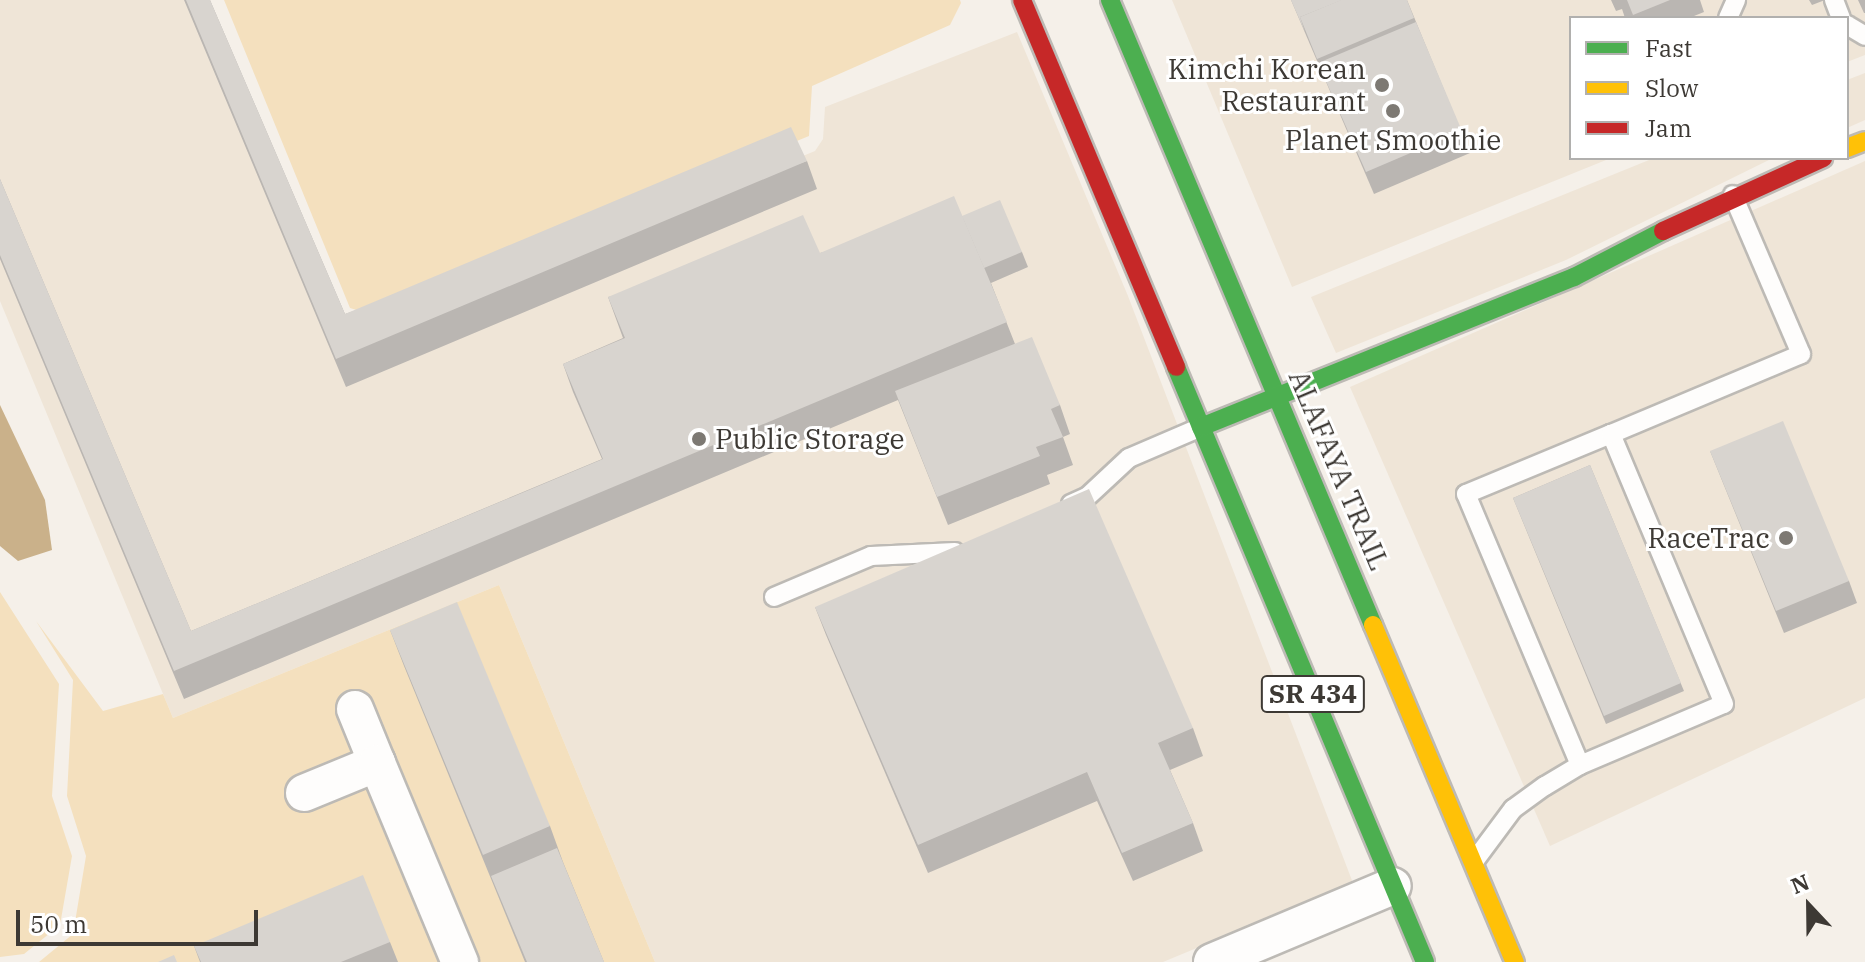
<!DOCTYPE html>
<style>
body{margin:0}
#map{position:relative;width:1865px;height:962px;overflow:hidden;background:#f5f0e9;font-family:"IBM Plex Serif",serif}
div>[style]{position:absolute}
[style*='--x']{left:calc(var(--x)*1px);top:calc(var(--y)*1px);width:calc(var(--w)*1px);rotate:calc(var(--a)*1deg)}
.built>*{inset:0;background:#efe5d7}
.green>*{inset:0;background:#f4e0be}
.water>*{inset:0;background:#cab18a}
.roads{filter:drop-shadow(2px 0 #bdbab5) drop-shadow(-2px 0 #bdbab5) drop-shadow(0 2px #bdbab5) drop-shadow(0 -2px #bdbab5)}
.lane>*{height:18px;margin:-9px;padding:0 9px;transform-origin:9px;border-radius:9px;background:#fefdfc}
.street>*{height:36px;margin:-18px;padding:0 18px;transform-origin:18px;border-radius:18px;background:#fefdfc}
.fast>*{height:18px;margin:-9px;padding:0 9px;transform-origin:9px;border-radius:9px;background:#4caf50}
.slow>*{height:18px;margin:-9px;padding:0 9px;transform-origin:9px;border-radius:9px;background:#ffc107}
.jam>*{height:18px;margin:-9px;padding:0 9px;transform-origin:9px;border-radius:9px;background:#c62828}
.wall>*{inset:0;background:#bab6b2}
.building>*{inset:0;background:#d8d4cf}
.dots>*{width:22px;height:22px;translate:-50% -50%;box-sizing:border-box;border:4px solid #fff;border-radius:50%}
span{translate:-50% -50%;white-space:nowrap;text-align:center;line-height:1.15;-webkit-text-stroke:6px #fff;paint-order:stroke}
.shield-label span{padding:2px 6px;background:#fff;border:2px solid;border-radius:6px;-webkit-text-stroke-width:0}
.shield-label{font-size:26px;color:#3d3934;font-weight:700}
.poi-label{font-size:28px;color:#3d3934}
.right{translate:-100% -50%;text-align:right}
.left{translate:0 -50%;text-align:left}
.street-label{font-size:28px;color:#3d3934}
.legend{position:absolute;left:1569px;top:16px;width:280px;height:144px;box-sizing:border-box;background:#fff;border:2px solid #b1b0ae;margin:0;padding:10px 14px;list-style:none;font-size:24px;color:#3d3934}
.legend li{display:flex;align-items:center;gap:16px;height:40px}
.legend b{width:40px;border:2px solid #b1b0ae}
.north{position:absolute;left:1769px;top:866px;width:80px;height:80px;-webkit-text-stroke:6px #fff;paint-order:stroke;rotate:338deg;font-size:22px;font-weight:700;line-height:32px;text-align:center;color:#3d3934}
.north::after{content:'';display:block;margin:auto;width:28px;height:36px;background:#3d3934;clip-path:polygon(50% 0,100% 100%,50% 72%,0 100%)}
.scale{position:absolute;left:16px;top:910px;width:242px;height:36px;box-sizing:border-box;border:4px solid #3d3934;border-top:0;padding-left:10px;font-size:24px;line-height:28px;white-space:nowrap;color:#3d3934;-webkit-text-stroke:6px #fff;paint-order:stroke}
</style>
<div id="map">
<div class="built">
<div style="clip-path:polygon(0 0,208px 0,337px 313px,379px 330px,815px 151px,823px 139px,825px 107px,1017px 32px,1128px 296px,1353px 883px,1163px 962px,655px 962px,499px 585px,173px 718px,0 301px)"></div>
<div style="clip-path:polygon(1172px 0,1865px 0,1865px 55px,1847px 62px,1847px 18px,1571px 18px,1571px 158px,1611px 158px,1292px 287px)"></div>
<div style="clip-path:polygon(1865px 73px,1865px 120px,1847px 128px,1847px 80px)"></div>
<div style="clip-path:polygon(1654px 158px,1773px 158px,1566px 260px,1336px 353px,1311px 297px)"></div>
<div style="clip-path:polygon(1865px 161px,1865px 698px,1550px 846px,1350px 387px)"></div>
</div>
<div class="green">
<div style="clip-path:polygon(224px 0,960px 0,961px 3px,950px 25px,812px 86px,809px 136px,373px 315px,350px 308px)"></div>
<div style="clip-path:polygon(499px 585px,655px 962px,39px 962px,73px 934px,86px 856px,67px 796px,73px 680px,36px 621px,103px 711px,163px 694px,173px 718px)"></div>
<div style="clip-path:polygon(0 592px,59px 684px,52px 796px,72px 856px,60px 925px,24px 954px,0 957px)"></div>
</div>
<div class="water">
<div style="clip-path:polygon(0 405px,45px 500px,52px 550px,18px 561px,0 546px)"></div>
</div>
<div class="roads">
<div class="lane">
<div style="--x:1834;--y:0;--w:19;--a:69"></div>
<div style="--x:1728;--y:18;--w:20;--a:-66"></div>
<div style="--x:1847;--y:25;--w:21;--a:31"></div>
<div style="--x:1071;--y:504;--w:17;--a:-24"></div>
<div style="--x:1087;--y:497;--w:57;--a:-42.9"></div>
<div style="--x:1129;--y:458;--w:78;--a:-23.3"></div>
<div style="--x:774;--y:597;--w:105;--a:-22.9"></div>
<div style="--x:871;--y:556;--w:84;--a:-2.7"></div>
<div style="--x:1580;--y:765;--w:294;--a:-112.8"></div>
<div style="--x:1466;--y:494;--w:157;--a:-22.5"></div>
<div style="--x:1475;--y:860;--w:64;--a:-53.3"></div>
<div style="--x:1513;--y:809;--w:39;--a:-36"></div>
<div style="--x:1545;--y:786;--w:41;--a:-31"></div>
<div style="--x:1580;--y:765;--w:156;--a:-23"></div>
<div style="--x:1724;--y:704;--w:293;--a:-112.7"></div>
<div style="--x:1611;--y:434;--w:206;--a:-22.8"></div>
<div style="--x:1801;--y:354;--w:173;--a:-113.2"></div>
</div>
<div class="street">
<div style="--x:355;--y:709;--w:58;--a:67.8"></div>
<div style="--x:304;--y:793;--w:79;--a:-22.3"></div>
<div style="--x:377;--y:763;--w:216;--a:67.4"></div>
<div style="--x:1212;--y:962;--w:196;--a:-22.8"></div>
</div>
<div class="fast">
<div style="--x:1110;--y:0;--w:678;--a:67.18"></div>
<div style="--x:1176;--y:367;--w:645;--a:67.29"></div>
<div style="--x:1201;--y:427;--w:402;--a:-21.9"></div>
<div style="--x:1574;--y:277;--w:100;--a:-27.3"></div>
</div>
<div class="slow">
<div style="--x:1847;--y:148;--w:19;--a:-21"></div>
<div style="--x:1373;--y:625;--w:366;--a:67.2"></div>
</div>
<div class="jam">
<div style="--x:1022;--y:0;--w:398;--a:67.2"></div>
<div style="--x:1663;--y:231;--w:176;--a:-24.5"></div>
</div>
</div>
<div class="wall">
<div style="clip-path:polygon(184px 0,210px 0,345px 314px,807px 161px,817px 189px,346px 387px)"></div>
<div style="clip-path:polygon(1291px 0,1407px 0,1470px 153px,1374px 194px)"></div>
<div style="clip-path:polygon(1611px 0,1700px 0,1704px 12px,1689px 18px,1625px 18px,1622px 9px,1616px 11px)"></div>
<div style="clip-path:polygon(1809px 0,1825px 0,1812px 5px)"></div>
<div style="clip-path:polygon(1858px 0,1865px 0,1865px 13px,1864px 13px)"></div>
<div style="clip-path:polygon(0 179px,191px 631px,602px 459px,573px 392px,563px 364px,623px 338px,608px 297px,820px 253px,962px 216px,1022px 252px,1028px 267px,991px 283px,1015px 344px,1060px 405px,1070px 434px,1063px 437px,1073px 465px,1047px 475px,1050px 484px,948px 525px,898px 400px,184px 699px,0 259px)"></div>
<div style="clip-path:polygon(1710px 451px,1849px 581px,1857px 603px,1784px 633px)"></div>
<div style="clip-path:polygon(1590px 465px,1684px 691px,1606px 724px,1513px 498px)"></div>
<div style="clip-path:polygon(815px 607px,1193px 728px,1203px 756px,1170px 770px,1193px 823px,1203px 851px,1133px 881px,1097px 801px,928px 873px,826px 635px)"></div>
<div style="clip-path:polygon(390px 630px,550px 826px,563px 862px,604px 962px,525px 962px,404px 666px)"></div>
<div style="clip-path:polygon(390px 942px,398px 962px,200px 962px,194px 946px)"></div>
</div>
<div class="building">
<div style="clip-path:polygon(186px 0,210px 0,345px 314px,791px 127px,807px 161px,336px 359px)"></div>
<div style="clip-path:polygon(1291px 0,1342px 0,1300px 17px,1305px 32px)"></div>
<div style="clip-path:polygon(1341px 0,1407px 0,1414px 18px,1317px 59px,1300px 17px)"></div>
<div style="clip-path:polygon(1627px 0,1670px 0,1633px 15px)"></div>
<div style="clip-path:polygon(1416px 22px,1462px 131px,1366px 172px,1318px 63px)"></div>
<div style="clip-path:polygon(0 179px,191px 631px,603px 459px,563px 364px,625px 338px,608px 297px,803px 215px,820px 253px,954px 196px,1007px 322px,174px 671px,0 255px)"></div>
<div style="clip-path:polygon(1000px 200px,1022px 252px,984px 268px,962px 216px)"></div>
<div style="clip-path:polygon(1032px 337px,1060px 405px,1051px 409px,1063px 437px,1036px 447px,1040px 456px,937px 497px,895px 391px)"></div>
<div style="clip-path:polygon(1783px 421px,1849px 581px,1776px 611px,1710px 451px)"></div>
<div style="clip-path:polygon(1590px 465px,1681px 683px,1604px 716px,1513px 498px)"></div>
<div style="clip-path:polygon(1089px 489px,1193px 728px,1158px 743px,1193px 823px,1122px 853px,1087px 772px,918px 845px,815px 607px)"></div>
<div style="clip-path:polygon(457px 602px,550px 826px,483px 855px,390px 630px)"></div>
<div style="clip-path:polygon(557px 848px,604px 962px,527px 962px,491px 876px)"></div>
<div style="clip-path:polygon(363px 875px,390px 942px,341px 962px,201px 962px,194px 946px)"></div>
<div style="clip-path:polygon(174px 955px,177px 962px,158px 962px)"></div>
</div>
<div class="dots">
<div style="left:1382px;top:85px;background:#7d7973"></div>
<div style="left:1393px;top:111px;background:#7d7973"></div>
<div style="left:699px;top:439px;background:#7d7973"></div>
<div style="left:1786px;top:538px;background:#7d7973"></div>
</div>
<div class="shield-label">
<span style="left:1313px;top:694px">SR 434</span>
</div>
<div class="poi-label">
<span class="right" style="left:1366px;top:85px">Kimchi Korean<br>Restaurant</span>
<span style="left:1393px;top:140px">Planet Smoothie</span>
<span class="left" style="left:715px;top:439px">Public Storage</span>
<span class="right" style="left:1770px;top:538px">RaceTrac</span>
</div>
<div class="street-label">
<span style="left:1339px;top:470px;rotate:67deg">ALAFAYA TRAIL</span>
</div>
<ul class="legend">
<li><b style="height:10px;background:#4caf50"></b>Fast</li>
<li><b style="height:10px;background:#ffc107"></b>Slow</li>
<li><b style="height:10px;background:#c62828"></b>Jam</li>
</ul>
<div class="north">N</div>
<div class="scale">50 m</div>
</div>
